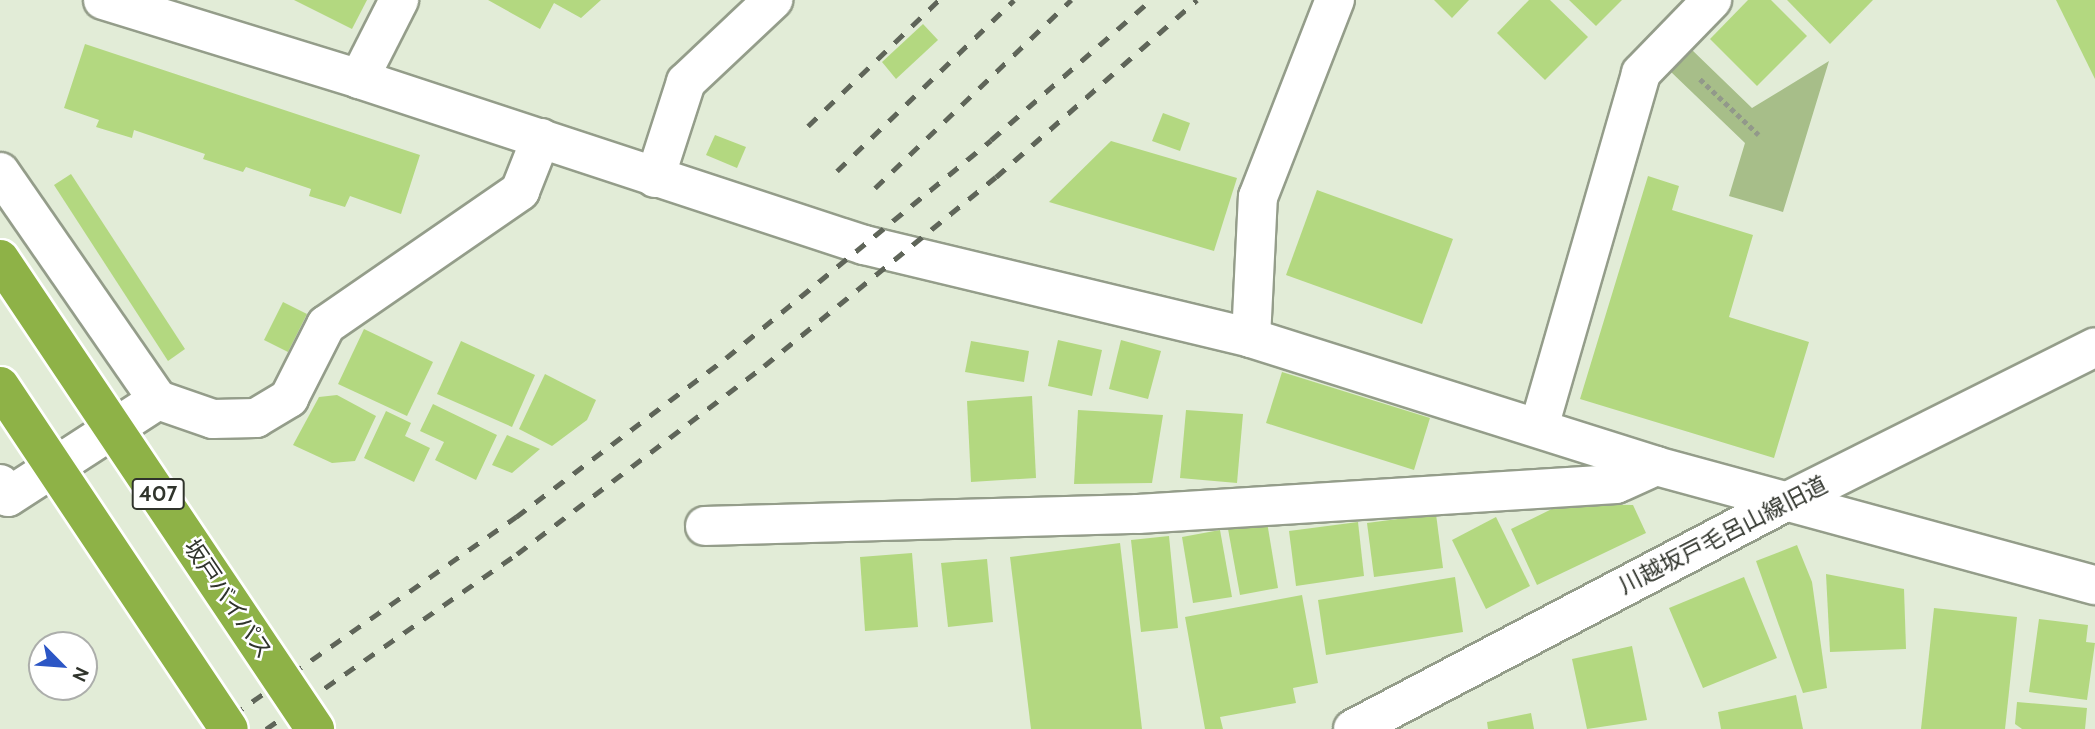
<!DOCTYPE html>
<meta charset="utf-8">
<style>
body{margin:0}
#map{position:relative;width:2095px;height:729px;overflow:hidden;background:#e2ecd7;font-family:Cabin,"Noto Sans JP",sans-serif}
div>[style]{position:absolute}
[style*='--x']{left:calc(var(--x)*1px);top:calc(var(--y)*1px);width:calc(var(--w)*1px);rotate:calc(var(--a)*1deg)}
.green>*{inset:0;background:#a7be89}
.building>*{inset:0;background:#b3d880}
.path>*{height:4.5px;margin-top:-2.25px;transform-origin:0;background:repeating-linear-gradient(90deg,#92998a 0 5px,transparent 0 8.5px)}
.roads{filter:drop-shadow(2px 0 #949d8a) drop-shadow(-2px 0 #949d8a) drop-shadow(0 2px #949d8a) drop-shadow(0 -2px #949d8a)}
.minor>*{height:38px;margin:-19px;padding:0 19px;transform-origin:19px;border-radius:19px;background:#fff}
.tertiary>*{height:38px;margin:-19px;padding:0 19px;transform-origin:19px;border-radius:19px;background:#fff}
.rail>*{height:5px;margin-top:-2.5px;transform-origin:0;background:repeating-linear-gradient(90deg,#5f6559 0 12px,transparent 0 24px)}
.bridges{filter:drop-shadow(2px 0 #fff) drop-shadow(-2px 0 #fff) drop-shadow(0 2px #fff) drop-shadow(0 -2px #fff)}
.trunk-bridge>*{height:38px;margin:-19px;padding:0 19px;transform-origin:19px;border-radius:19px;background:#8eb247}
span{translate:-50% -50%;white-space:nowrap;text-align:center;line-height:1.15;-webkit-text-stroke:5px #fff;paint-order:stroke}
.shield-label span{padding:2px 5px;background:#fff;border:2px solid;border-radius:5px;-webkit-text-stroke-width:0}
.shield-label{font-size:21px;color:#30342c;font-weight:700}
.street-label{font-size:23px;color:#30342c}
.north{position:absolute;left:28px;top:631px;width:70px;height:70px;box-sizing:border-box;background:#fff;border:2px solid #acaeab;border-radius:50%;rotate:115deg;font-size:19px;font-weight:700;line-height:28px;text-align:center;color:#30342c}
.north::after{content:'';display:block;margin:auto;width:24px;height:32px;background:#2c56c5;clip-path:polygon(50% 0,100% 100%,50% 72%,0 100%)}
</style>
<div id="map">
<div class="green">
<div style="clip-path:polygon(1691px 49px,1752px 108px,1829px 61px,1783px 212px,1729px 196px,1745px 143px,1670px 71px)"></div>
</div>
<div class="building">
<div style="clip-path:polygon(294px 0,367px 0,352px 29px)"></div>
<div style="clip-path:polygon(488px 0,601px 0,581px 18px,554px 3px,540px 29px)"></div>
<div style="clip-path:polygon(1434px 0,1469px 0,1452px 18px)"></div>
<div style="clip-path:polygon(1529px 0,1550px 0,1588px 37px,1545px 80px,1497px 33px)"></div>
<div style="clip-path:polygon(1569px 0,1622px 0,1596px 26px)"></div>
<div style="clip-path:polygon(1748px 0,1771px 0,1807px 36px,1757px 86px,1710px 39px)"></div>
<div style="clip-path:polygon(1787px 0,1873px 0,1830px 44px)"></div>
<div style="clip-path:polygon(2056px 0,2095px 0,2095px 79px)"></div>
<div style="clip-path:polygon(923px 24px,938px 40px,896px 79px,882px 62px)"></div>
<div style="clip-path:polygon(85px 44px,420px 155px,401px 214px,350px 196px,345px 207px,309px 196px,311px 189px,246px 167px,243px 172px,203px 159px,205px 154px,134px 130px,132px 138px,96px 127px,99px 120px,64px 108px)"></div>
<div style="clip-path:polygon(1163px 113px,1190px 123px,1180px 151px,1152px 141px)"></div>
<div style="clip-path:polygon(715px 135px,746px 147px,737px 168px,706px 155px)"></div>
<div style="clip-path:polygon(1111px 141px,1237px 178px,1214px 251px,1049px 202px)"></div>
<div style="clip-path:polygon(71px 174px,185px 349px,168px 361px,54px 185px)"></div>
<div style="clip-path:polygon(1648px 176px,1679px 186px,1672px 210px,1753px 235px,1729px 317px,1809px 342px,1774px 458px,1580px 399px)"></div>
<div style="clip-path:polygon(1317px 190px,1453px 239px,1422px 324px,1286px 275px)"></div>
<div style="clip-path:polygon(283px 302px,307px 314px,288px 352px,264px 340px)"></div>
<div style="clip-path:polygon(364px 329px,433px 362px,407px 416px,338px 384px)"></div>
<div style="clip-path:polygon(1058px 340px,1102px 350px,1092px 396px,1048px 386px)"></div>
<div style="clip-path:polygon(1121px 340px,1161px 351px,1148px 399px,1109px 389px)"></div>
<div style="clip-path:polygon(461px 341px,535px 375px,512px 427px,437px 394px)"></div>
<div style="clip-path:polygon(971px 341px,1029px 351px,1024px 382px,965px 372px)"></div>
<div style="clip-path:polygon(1282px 372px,1430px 418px,1414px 470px,1266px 423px)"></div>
<div style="clip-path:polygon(545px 374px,596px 400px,587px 420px,552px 446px,519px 429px)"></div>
<div style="clip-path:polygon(337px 395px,376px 416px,355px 461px,332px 463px,293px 445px,319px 397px)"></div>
<div style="clip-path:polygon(1032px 396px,1036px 478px,971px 482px,967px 401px)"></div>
<div style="clip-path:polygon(433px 404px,497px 435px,476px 480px,435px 460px,444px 442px,420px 431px)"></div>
<div style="clip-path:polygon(1078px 410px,1163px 415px,1152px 483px,1074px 484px)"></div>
<div style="clip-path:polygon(1186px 410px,1243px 414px,1237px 483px,1180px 478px)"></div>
<div style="clip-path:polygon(386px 411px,411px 423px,405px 436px,430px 448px,414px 482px,364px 458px)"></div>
<div style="clip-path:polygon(507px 435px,540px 449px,512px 473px,492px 465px)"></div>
<div style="clip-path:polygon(1562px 504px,1633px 505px,1646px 533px,1537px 585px,1511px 529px)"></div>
<div style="clip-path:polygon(1436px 514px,1443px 568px,1374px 577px,1367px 523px)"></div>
<div style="clip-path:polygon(1496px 517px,1530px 586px,1486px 609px,1452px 540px)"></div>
<div style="clip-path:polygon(1267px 522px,1278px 588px,1240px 595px,1228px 529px)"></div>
<div style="clip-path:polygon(1358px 522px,1364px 576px,1296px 586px,1289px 531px)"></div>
<div style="clip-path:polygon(1220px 530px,1232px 597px,1193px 603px,1182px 537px)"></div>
<div style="clip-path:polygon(1169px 536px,1178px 628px,1141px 632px,1131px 540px)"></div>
<div style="clip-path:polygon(1120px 543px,1142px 729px,1031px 729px,1010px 557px)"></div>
<div style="clip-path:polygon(1797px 545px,1812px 582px,1827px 688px,1803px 693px,1756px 561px)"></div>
<div style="clip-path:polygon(912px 553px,918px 627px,865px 631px,860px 557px)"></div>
<div style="clip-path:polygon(987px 559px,993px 622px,948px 627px,941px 563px)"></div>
<div style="clip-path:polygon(1826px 574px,1904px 589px,1906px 649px,1830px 652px)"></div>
<div style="clip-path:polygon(1455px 577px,1463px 632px,1326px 655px,1318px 600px)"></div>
<div style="clip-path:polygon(1744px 577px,1777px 658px,1703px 688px,1669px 608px)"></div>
<div style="clip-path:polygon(1302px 595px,1318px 683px,1293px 688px,1296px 703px,1220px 717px,1223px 729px,1205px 729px,1185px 617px)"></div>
<div style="clip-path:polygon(1934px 608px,2017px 617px,2005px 729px,1921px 729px)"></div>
<div style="clip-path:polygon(2039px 619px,2088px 625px,2086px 642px,2095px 643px,2087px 700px,2029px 692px)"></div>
<div style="clip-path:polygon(1632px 646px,1647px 720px,1587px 729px,1572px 659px)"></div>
<div style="clip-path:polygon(1796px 695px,1803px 729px,1721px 729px,1718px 712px)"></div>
<div style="clip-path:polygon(2017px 702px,2087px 708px,2085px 729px,2022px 729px,2015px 724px)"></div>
<div style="clip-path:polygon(1531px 713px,1534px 729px,1488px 729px,1487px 722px)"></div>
</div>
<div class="path">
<div style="--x:1700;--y:79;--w:81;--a:43.5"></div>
</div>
<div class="roads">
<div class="minor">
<div style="--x:103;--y:0;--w:268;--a:17.1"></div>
<div style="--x:359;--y:79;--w:532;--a:18.2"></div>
<div style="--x:864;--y:245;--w:398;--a:13.5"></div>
<div style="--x:1251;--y:338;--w:425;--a:17.5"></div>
<div style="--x:1656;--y:466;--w:455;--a:15.2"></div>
<div style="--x:0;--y:172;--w:277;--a:55.3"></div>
<div style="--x:158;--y:400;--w:58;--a:19.1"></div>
<div style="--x:213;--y:419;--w:43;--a:-1.3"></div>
<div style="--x:256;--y:418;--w:39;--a:-31"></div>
<div style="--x:289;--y:398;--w:82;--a:-63.1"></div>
<div style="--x:326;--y:325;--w:236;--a:-34.6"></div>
<div style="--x:520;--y:191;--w:57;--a:-68.4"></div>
<div style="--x:655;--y:178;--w:101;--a:-72.1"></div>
<div style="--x:686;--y:82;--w:120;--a:-43.3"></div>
<div style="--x:1251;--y:338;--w:141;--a:-87.2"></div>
<div style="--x:1258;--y:197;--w:212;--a:-68.7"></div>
<div style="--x:1539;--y:427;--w:368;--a:-73.9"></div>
<div style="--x:1641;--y:73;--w:102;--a:-45.8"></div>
<div style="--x:0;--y:484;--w:15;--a:58"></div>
<div style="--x:8;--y:497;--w:179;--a:-32.9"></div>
<div style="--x:705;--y:526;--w:433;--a:-1.6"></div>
<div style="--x:1138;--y:514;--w:479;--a:-3.6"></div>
<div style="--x:1616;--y:484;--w:44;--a:-24.2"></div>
</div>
<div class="tertiary">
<div style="--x:359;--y:79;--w:89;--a:-63.1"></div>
<div style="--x:1353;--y:729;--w:491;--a:-27.7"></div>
<div style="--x:1788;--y:501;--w:343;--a:-26.6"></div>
</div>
</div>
<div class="rail">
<div style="--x:808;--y:126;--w:182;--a:-43.9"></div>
<div style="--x:837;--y:171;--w:246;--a:-44"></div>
<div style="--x:875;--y:188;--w:272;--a:-43.8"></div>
<div style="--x:213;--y:729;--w:370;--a:-35"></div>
<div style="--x:516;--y:517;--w:263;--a:-37.1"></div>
<div style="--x:726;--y:358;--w:343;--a:-39.4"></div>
<div style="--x:991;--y:140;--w:213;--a:-41.2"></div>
<div style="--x:266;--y:729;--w:306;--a:-34.9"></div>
<div style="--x:517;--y:554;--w:310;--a:-37.3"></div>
<div style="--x:764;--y:366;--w:299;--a:-39.2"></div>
<div style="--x:996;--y:177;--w:268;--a:-41.4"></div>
</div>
<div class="bridges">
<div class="trunk-bridge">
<div style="--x:0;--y:259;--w:566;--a:56.17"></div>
<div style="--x:0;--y:386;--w:412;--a:56.3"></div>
</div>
</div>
<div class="shield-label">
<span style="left:158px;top:494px">407</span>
</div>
<div class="street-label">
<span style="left:1723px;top:535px;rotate:-27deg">川越坂戸毛呂山線旧道</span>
<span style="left:228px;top:599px;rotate:56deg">坂戸バイパス</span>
</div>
<div class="north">N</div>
</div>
